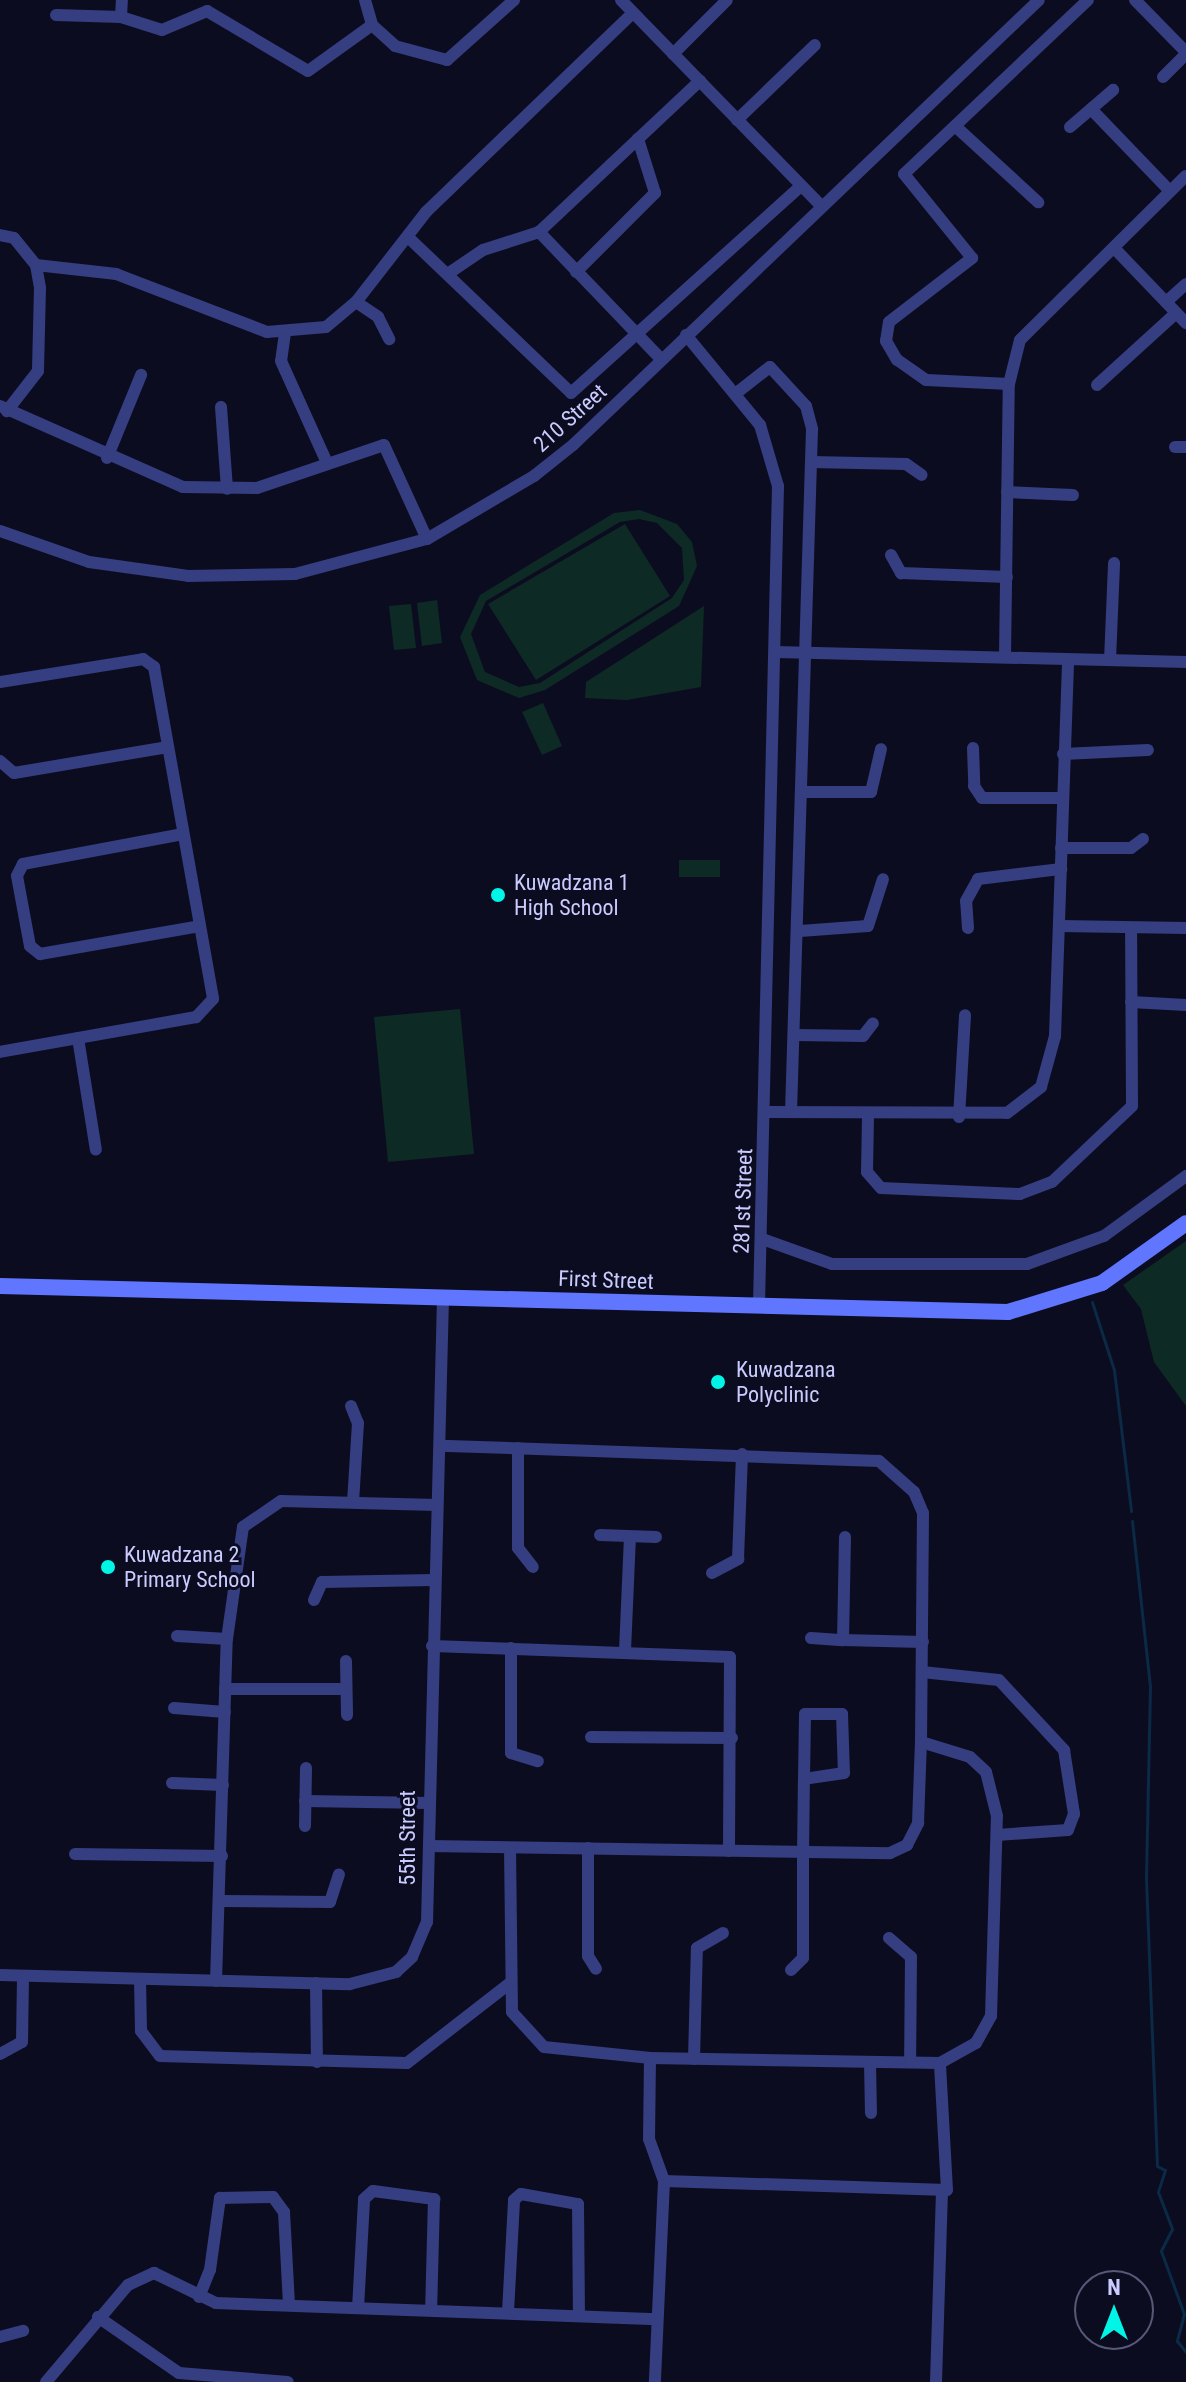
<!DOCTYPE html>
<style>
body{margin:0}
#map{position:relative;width:1186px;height:2382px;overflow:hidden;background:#0c0c20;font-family:"Roboto Condensed",sans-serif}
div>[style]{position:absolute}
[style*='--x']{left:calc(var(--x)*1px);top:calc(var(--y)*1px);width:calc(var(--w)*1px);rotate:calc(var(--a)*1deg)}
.green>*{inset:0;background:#0e2a24}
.stream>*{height:3px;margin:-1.5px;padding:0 1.5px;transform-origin:1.5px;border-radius:1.5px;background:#0a2a45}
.street>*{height:12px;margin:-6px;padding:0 6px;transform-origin:6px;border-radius:6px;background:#353e81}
.secondary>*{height:16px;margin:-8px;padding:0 8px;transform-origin:8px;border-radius:8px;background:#6176ff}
.dots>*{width:22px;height:22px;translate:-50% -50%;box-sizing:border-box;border:4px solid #0c0c20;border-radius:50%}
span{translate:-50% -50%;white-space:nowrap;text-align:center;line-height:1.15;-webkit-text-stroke:6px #0c0c20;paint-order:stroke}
.street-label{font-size:22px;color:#caccff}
.poi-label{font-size:22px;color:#caccff}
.left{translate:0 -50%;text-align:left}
.north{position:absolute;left:1074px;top:2270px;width:80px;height:80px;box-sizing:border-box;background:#0c0c20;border:2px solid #585979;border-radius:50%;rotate:0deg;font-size:22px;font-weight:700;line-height:32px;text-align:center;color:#caccff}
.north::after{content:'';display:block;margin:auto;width:28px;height:36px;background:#00f5e7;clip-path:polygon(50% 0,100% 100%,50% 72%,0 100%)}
</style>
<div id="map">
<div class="green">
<div style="clip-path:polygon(evenodd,640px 510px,677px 524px,692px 542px,697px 566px,679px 606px,545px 690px,519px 698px,477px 680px,460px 637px,480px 595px,614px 513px,640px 510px,639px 519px,657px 523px,682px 548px,684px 580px,672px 598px,540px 683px,519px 687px,485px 672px,471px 634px,486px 601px,620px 522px,639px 519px)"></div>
<div style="clip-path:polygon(625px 524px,670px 596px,536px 680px,488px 604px)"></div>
<div style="clip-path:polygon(437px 600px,442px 643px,422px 646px,417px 603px)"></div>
<div style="clip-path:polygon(411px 604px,416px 648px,394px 650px,389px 606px)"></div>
<div style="clip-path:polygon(704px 606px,701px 687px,627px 700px,585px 698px,586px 682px)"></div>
<div style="clip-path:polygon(543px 703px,562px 746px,542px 755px,522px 712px)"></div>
<div style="clip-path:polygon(679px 860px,720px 860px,720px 877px,679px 877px)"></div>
<div style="clip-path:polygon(460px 1009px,474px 1154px,388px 1162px,374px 1017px)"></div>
<div style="clip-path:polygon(1186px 1241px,1186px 1406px,1154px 1362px,1141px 1309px,1123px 1285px)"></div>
</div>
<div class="stream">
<div style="--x:1092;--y:1302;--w:71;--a:72.1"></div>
<div style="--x:1114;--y:1370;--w:142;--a:83.1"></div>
<div style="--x:1132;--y:1521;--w:166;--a:83.8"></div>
<div style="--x:1150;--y:1686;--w:193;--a:91.2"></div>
<div style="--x:1146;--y:1879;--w:287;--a:87.8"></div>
<div style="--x:1157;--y:2166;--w:9;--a:27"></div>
<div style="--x:1165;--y:2170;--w:23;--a:108"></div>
<div style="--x:1158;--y:2192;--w:40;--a:69"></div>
<div style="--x:1172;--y:2229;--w:25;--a:117"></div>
<div style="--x:1161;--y:2251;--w:67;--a:69.9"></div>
<div style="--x:1184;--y:2314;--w:28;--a:105"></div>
<div style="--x:1177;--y:2341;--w:14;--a:51"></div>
</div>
<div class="street">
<div style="--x:365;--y:0;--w:26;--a:74"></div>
<div style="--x:372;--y:25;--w:31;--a:42"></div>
<div style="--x:395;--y:46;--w:54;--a:15.1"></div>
<div style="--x:447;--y:60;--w:90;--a:-41.8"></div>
<div style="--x:621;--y:0;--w:287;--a:45.8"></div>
<div style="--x:1135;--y:0;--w:73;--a:45.6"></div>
<div style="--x:56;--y:15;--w:65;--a:1.8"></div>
<div style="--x:121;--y:17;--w:43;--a:17.6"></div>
<div style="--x:162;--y:30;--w:49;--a:-22.9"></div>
<div style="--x:207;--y:11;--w:117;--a:30.7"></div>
<div style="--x:308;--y:71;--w:79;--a:-35.7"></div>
<div style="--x:121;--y:17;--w:17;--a:-87"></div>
<div style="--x:673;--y:54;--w:76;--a:-45"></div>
<div style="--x:1163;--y:77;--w:33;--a:-45"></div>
<div style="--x:1091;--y:109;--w:114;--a:46.1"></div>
<div style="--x:737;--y:120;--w:108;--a:-43.9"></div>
<div style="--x:955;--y:126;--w:113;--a:42.5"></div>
<div style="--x:1070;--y:127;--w:57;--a:-40.7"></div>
<div style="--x:0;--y:235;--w:14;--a:12"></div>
<div style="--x:14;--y:238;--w:35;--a:51"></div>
<div style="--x:36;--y:265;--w:23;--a:80"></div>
<div style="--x:40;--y:288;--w:83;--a:91.4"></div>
<div style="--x:38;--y:371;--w:51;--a:127.8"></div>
<div style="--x:409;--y:238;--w:224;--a:43.7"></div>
<div style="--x:571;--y:393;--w:309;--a:-42"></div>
<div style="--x:1115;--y:249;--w:103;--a:46.2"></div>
<div style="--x:36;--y:265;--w:81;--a:6.4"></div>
<div style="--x:116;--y:274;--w:162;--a:21"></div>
<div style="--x:267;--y:332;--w:59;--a:-4.8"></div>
<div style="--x:326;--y:327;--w:39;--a:-40"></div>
<div style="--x:356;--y:302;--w:114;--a:-52.1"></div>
<div style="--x:426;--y:212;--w:287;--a:-43.9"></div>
<div style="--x:576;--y:272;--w:112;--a:-45"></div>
<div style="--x:655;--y:193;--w:57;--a:-107.5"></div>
<div style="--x:449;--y:273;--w:41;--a:-34.1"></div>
<div style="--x:483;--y:250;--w:59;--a:-17.8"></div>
<div style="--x:356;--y:302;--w:27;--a:34"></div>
<div style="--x:378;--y:317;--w:25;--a:63"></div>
<div style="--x:1166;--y:302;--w:27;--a:-42"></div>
<div style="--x:285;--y:333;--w:28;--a:98"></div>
<div style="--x:281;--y:361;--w:112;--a:65.7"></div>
<div style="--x:686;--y:335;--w:117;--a:50.6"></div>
<div style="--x:760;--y:425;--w:64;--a:73.6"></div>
<div style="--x:778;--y:486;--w:821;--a:91.33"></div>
<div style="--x:660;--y:358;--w:175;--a:-133.8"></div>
<div style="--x:539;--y:232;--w:221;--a:-43.2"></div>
<div style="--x:1009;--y:384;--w:83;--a:-177.2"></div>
<div style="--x:926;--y:380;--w:35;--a:-145"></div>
<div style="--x:897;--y:360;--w:22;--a:-120"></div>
<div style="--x:886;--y:341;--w:19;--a:-81"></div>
<div style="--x:889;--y:322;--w:105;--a:-37.6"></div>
<div style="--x:972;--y:258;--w:108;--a:-129"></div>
<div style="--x:904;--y:174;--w:253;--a:-43.4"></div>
<div style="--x:1097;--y:385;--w:107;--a:-42.3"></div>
<div style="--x:739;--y:391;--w:39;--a:-38"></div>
<div style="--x:770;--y:367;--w:53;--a:47.3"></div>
<div style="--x:806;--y:406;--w:24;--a:75"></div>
<div style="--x:812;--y:429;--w:683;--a:91.76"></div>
<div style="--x:0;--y:406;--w:200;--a:23.9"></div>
<div style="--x:183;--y:487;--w:74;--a:0.8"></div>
<div style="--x:257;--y:488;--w:134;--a:-18.7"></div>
<div style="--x:384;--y:445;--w:103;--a:65.4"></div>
<div style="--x:221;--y:407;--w:82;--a:85.8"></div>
<div style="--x:1175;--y:447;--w:11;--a:0"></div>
<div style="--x:107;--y:458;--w:90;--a:-67.7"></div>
<div style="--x:811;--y:462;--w:95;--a:1.2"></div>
<div style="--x:906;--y:464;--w:19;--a:35"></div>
<div style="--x:1007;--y:492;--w:66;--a:2.6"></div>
<div style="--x:0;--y:531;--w:94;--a:19.2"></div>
<div style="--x:89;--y:562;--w:100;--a:8"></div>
<div style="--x:188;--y:576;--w:107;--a:-1.1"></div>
<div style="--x:295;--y:574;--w:137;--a:-14.9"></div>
<div style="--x:427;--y:539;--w:124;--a:-30.5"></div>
<div style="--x:534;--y:476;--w:50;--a:-38.5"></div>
<div style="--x:573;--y:445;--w:644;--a:-43.68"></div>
<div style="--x:891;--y:555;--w:21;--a:61"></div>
<div style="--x:901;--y:573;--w:106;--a:2.2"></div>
<div style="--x:776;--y:652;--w:410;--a:1.4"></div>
<div style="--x:1005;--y:656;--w:272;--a:-89.2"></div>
<div style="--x:1009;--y:384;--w:45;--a:-76"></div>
<div style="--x:1020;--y:340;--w:233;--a:-44.7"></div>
<div style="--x:1110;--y:660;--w:97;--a:-87.6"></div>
<div style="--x:0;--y:682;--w:145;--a:-9.1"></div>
<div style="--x:143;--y:659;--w:14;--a:36"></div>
<div style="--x:154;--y:667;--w:337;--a:79.9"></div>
<div style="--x:213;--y:999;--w:25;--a:133"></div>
<div style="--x:196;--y:1017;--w:199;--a:169.9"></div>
<div style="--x:973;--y:748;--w:38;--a:88"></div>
<div style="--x:974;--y:786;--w:14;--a:56"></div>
<div style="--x:982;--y:798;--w:80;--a:0"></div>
<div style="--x:1063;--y:754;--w:85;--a:-2.7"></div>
<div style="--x:0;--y:761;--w:18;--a:41"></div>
<div style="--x:14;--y:773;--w:156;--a:-9.6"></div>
<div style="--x:802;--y:792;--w:69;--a:0"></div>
<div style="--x:871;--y:792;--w:44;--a:-76.9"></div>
<div style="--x:183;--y:834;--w:163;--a:169.4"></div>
<div style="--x:23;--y:864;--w:13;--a:117"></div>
<div style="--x:17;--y:876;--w:71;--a:79.5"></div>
<div style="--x:30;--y:946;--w:13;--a:39"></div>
<div style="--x:40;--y:954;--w:162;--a:-9.9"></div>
<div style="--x:1061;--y:848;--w:70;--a:0"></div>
<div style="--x:1131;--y:848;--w:15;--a:-37"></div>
<div style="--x:1060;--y:926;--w:126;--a:0.9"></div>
<div style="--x:968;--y:928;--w:27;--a:-94"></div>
<div style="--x:966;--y:901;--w:25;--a:-61"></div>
<div style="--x:978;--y:879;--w:84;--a:-6.9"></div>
<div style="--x:800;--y:931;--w:68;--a:-4.2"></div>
<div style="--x:868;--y:926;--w:49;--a:-72.3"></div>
<div style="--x:1131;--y:1002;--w:55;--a:3.1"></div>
<div style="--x:796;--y:1035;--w:67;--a:0.9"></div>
<div style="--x:863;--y:1036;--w:16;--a:-52"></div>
<div style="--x:78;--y:1038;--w:113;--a:80.9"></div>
<div style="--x:767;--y:1112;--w:240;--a:0.2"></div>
<div style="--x:1007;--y:1113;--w:43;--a:-37.4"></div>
<div style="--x:1041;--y:1087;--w:53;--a:-74.6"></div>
<div style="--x:1055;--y:1036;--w:376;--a:-88"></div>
<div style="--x:868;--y:1115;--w:57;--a:91"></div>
<div style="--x:867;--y:1172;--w:21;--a:49"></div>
<div style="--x:881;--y:1188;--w:139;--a:2.5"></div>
<div style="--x:1020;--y:1194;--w:34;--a:-21"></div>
<div style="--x:1052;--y:1182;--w:110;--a:-43.5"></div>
<div style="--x:1132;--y:1106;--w:178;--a:-90.3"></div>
<div style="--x:959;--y:1117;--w:102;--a:-86.6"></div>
<div style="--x:762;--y:1239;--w:74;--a:19.7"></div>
<div style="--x:832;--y:1264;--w:195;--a:0"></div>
<div style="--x:1027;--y:1264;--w:82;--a:-20"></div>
<div style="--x:1104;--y:1236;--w:102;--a:-36.2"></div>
<div style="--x:351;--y:1406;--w:18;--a:68"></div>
<div style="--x:358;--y:1423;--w:79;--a:93.6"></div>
<div style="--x:518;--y:1448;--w:100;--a:90"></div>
<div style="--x:518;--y:1548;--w:24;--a:52"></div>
<div style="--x:600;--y:1535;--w:56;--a:2"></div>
<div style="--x:845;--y:1537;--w:103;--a:91.1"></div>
<div style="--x:843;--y:1640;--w:80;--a:1.4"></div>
<div style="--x:712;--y:1573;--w:30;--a:-28"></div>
<div style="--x:738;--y:1559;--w:105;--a:-87.8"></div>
<div style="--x:314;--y:1600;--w:20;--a:-66"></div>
<div style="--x:322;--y:1582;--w:112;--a:-1"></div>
<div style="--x:177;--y:1636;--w:50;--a:3.4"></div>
<div style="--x:811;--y:1638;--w:32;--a:4"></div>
<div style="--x:432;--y:1646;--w:298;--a:2.1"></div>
<div style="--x:730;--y:1657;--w:194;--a:90.3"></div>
<div style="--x:511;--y:1648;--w:105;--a:90"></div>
<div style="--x:511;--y:1753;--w:28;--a:17"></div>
<div style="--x:625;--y:1651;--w:114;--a:-87.5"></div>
<div style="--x:346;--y:1661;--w:54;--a:88.9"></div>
<div style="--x:922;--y:1672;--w:77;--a:5.9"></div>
<div style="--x:999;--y:1680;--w:96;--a:47.1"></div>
<div style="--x:1064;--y:1750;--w:65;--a:81.1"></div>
<div style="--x:1074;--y:1814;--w:17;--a:111"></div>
<div style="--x:1068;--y:1830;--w:71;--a:176"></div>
<div style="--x:225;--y:1689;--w:117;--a:0"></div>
<div style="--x:174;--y:1708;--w:51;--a:4.5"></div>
<div style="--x:591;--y:1737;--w:141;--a:0.4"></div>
<div style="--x:172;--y:1783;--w:51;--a:2.2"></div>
<div style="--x:305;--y:1801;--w:123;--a:0.9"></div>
<div style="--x:305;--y:1826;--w:58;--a:-89"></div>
<div style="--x:429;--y:1846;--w:461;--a:0.9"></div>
<div style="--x:890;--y:1853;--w:19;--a:-25"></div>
<div style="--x:907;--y:1845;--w:25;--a:-63"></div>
<div style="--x:918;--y:1823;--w:81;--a:-87.9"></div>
<div style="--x:921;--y:1742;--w:229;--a:-89.5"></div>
<div style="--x:923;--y:1513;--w:23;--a:-113"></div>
<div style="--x:914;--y:1492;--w:47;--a:-138.5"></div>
<div style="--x:879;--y:1461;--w:439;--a:-178"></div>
<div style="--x:510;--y:1848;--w:164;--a:89.3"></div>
<div style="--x:512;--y:2012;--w:47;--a:47.6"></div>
<div style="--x:544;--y:2047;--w:107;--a:5.9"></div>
<div style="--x:650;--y:2058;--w:290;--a:1"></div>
<div style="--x:940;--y:2063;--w:41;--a:-29.1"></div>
<div style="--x:976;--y:2043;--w:31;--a:-61"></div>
<div style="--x:991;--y:2016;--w:200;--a:-88.3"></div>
<div style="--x:997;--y:1816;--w:45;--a:-104"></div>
<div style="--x:986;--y:1772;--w:22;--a:-137"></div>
<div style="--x:970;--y:1757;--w:51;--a:-163"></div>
<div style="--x:588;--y:1848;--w:108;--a:90"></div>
<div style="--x:588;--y:1956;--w:15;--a:58"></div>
<div style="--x:75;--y:1854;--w:147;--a:0.8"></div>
<div style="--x:220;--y:1901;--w:110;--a:0.5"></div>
<div style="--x:330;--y:1902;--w:29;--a:-72"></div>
<div style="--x:889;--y:1938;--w:29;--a:41"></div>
<div style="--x:911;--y:1957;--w:105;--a:90.5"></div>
<div style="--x:791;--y:1970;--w:17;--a:-45"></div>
<div style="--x:803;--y:1958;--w:102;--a:-90"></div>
<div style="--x:803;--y:1856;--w:77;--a:-89.3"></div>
<div style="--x:804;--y:1779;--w:65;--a:-89.1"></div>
<div style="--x:805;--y:1714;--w:37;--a:0"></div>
<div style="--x:842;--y:1714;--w:59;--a:88.1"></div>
<div style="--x:844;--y:1773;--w:40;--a:171.5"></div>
<div style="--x:0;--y:1975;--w:350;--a:1.5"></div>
<div style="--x:350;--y:1984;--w:48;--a:-14.6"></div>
<div style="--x:396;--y:1972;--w:22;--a:-43"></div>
<div style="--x:412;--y:1957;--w:38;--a:-67"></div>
<div style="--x:427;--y:1922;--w:625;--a:-88.53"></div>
<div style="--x:140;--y:1979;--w:52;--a:88.9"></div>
<div style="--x:141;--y:2031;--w:31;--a:53"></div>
<div style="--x:160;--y:2056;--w:247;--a:1.6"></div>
<div style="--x:407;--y:2063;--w:130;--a:-37.8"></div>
<div style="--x:216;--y:1981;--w:342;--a:-88.2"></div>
<div style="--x:227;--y:1639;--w:113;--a:-81.9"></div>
<div style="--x:243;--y:1527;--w:46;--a:-34.4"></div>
<div style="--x:281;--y:1501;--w:156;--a:1.5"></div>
<div style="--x:316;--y:1983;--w:79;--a:89.3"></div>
<div style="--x:0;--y:2054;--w:25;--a:-29"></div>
<div style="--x:22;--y:2042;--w:66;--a:-89.1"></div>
<div style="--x:650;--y:2058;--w:81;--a:90.7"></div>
<div style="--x:649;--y:2139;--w:45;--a:70.3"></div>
<div style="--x:664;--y:2181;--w:201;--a:92.6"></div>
<div style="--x:694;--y:2059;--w:111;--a:-88.5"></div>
<div style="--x:697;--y:1948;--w:30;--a:-30"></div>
<div style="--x:870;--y:2062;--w:51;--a:88.9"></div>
<div style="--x:664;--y:2181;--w:283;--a:1.8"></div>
<div style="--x:947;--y:2190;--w:127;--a:-93.2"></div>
<div style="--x:199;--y:2297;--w:29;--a:-68"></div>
<div style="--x:210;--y:2270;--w:73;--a:-82.1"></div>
<div style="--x:220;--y:2198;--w:53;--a:-1.1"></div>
<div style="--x:273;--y:2197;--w:19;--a:54"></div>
<div style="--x:284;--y:2212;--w:93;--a:86.9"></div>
<div style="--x:358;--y:2308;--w:109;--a:-86.8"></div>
<div style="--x:364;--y:2199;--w:12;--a:-42"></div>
<div style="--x:373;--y:2191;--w:62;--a:7.5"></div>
<div style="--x:434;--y:2199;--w:111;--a:91.5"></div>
<div style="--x:508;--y:2312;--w:112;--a:-86.9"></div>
<div style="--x:514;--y:2200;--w:9;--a:-41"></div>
<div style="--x:521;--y:2194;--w:58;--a:10"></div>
<div style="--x:578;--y:2204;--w:112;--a:89.5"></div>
<div style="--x:98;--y:2317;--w:98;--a:34.7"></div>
<div style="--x:179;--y:2373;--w:109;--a:4.7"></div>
<div style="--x:0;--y:2337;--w:24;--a:-15"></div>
<div style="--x:46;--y:2382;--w:127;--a:-49.8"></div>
<div style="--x:128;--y:2285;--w:29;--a:-25"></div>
<div style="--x:154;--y:2273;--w:69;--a:25.8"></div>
<div style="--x:216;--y:2303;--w:441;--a:2.1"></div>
<div style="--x:936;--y:2382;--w:190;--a:-88.2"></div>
</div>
<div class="secondary">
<div style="--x:0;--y:1286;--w:1008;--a:1.48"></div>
<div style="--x:1008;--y:1312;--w:98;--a:-17.1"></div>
<div style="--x:1102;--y:1283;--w:103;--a:-35.5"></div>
</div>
<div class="dots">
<div style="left:498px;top:895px;background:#00f5e7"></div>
<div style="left:718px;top:1382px;background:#00f5e7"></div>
<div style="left:108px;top:1567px;background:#00f5e7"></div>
</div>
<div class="street-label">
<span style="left:570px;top:418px;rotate:-42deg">210 Street</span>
<span style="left:743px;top:1201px;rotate:-88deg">281st Street</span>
<span style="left:606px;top:1280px;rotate:2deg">First Street</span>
<span style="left:408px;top:1838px;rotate:-90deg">55th Street</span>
</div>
<div class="poi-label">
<span class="left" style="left:514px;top:895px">Kuwadzana 1<br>High School</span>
<span class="left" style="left:736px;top:1382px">Kuwadzana<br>Polyclinic</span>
<span class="left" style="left:124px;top:1567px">Kuwadzana 2<br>Primary School</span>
</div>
<div class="north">N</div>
</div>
